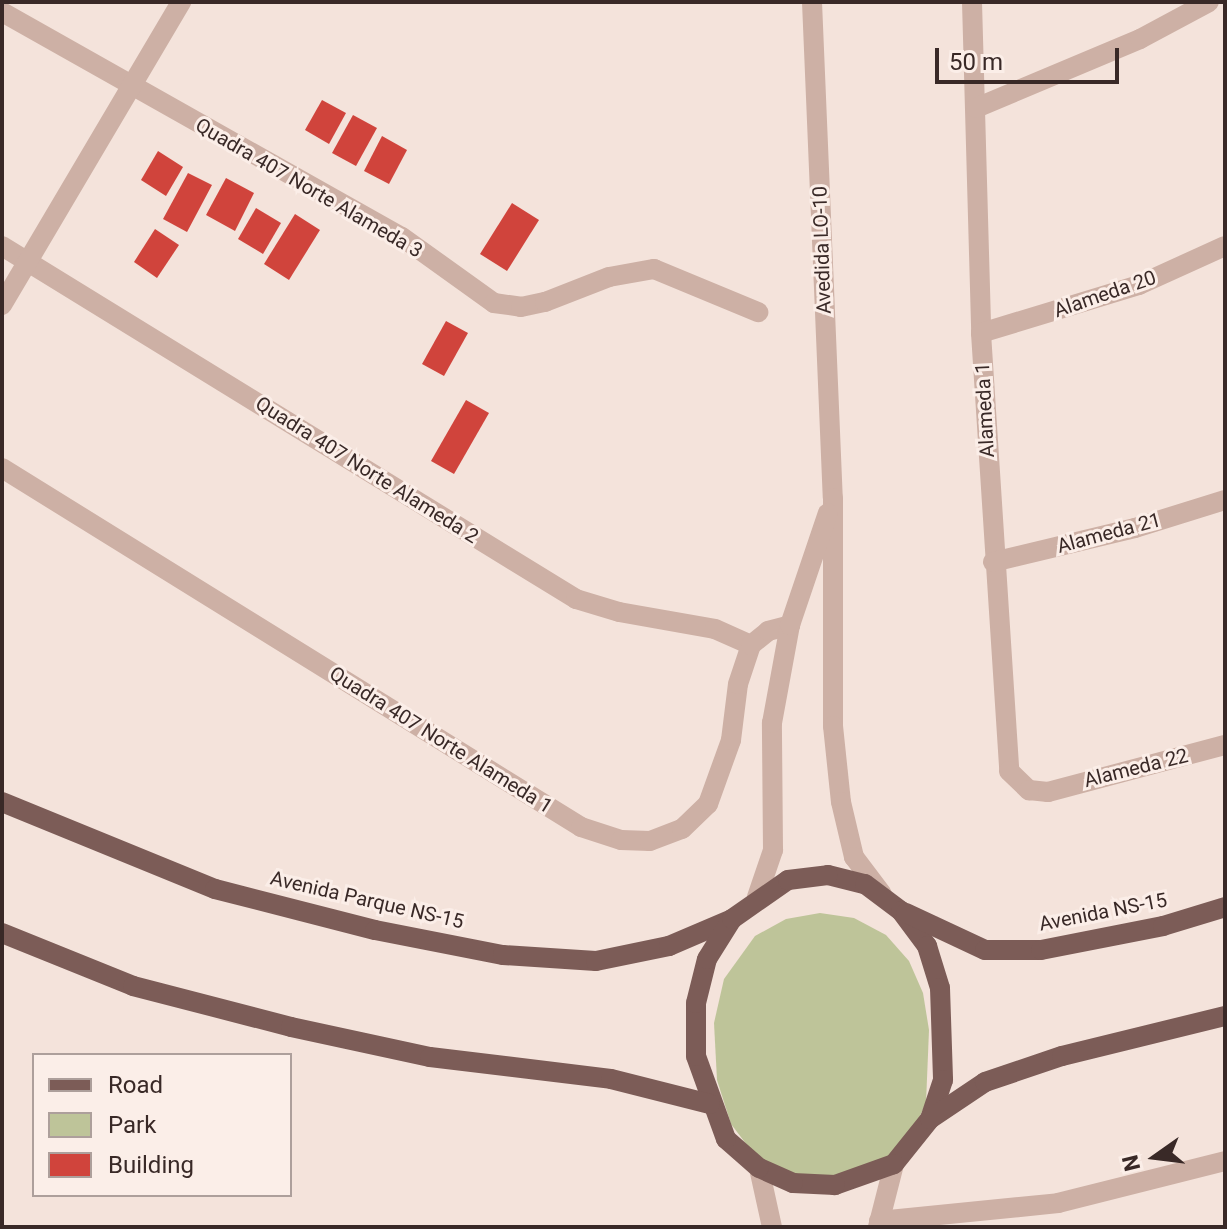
<!DOCTYPE html>
<style>
body{margin:0}
#map{position:relative;width:1227px;height:1229px;overflow:hidden;background:#f4e3db;font-family:Roboto,sans-serif}
div>[style]{position:absolute}
[style*='--x']{left:calc(var(--x)*1px);top:calc(var(--y)*1px);width:calc(var(--w)*1px);rotate:calc(var(--a)*1deg)}
.green>*{inset:0;background:#bec499}
.building>*{inset:0;background:#d0443c}
.minor>*{height:20px;margin:-10px;padding:0 10px;transform-origin:10px;border-radius:10px;background:#cdb0a5}
.major>*{height:20px;margin:-10px;padding:0 10px;transform-origin:10px;border-radius:10px;background:#7c5c57}
span{translate:-50% -50%;white-space:nowrap;text-align:center;line-height:1.15;-webkit-text-stroke:6px #fbeee8;paint-order:stroke}
.street-label{font-size:20px;color:#392927}
.frame{position:absolute;inset:0;border:4px solid #392927;pointer-events:none}
.legend{position:absolute;left:32px;top:1053px;width:260px;height:144px;box-sizing:border-box;background:#fbeee8;border:2px solid #ad9f9b;margin:0;padding:10px 14px;list-style:none;font-size:24px;color:#392927}
.legend li{display:flex;align-items:center;gap:16px;height:40px}
.legend b{width:40px;border:2px solid #ad9f9b}
.north{position:absolute;left:1115px;top:1117px;width:80px;height:80px;-webkit-text-stroke:6px #fbeee8;paint-order:stroke;rotate:256deg;font-size:22px;font-weight:700;line-height:32px;text-align:center;color:#392927}
.north::after{content:'';display:block;margin:auto;width:28px;height:36px;background:#392927;clip-path:polygon(50% 0,100% 100%,50% 72%,0 100%)}
.scale{position:absolute;left:935px;top:48px;width:184px;height:36px;box-sizing:border-box;border:4px solid #392927;border-top:0;padding-left:10px;font-size:24px;line-height:28px;white-space:nowrap;color:#392927;-webkit-text-stroke:6px #fbeee8;paint-order:stroke}
</style>
<div id="map">
<div class="green">
<div style="clip-path:polygon(820px 913px,854px 918px,886px 935px,909px 961px,923px 993px,929px 1030px,926px 1103px,911px 1135px,886px 1162px,854px 1178px,783px 1173px,753px 1153px,731px 1124px,717px 1080px,714px 1023px,724px 979px,755px 936px,786px 919px)"></div>
</div>
<div class="building">
<div style="clip-path:polygon(322px 100px,346px 113px,329px 144px,305px 130px)"></div>
<div style="clip-path:polygon(353px 115px,377px 128px,356px 166px,332px 153px)"></div>
<div style="clip-path:polygon(382px 136px,407px 150px,389px 184px,364px 171px)"></div>
<div style="clip-path:polygon(158px 151px,183px 167px,166px 196px,141px 180px)"></div>
<div style="clip-path:polygon(188px 173px,212px 185px,187px 232px,163px 219px)"></div>
<div style="clip-path:polygon(226px 178px,254px 193px,235px 231px,206px 215px)"></div>
<div style="clip-path:polygon(512px 203px,539px 220px,507px 271px,480px 254px)"></div>
<div style="clip-path:polygon(256px 208px,281px 223px,263px 254px,238px 239px)"></div>
<div style="clip-path:polygon(295px 214px,320px 230px,289px 280px,264px 264px)"></div>
<div style="clip-path:polygon(155px 229px,179px 245px,157px 278px,134px 262px)"></div>
<div style="clip-path:polygon(446px 321px,468px 333px,444px 376px,422px 364px)"></div>
<div style="clip-path:polygon(466px 400px,489px 413px,454px 474px,431px 461px)"></div>
</div>
<div class="minor">
<div style="--x:812;--y:2;--w:496;--a:87.6"></div>
<div style="--x:833;--y:498;--w:228;--a:90"></div>
<div style="--x:833;--y:726;--w:76;--a:84"></div>
<div style="--x:841;--y:802;--w:57;--a:76.7"></div>
<div style="--x:854;--y:857;--w:46;--a:52.9"></div>
<div style="--x:972;--y:2;--w:331;--a:88.4"></div>
<div style="--x:981;--y:333;--w:439;--a:86.3"></div>
<div style="--x:1009;--y:771;--w:28;--a:44"></div>
<div style="--x:1029;--y:790;--w:19;--a:6"></div>
<div style="--x:1048;--y:792;--w:183;--a:-14.9"></div>
<div style="--x:2;--y:12;--w:459;--a:29.4"></div>
<div style="--x:402;--y:237;--w:113;--a:35.7"></div>
<div style="--x:494;--y:303;--w:27;--a:8"></div>
<div style="--x:521;--y:307;--w:25;--a:-12"></div>
<div style="--x:545;--y:302;--w:69;--a:-21.3"></div>
<div style="--x:609;--y:277;--w:46;--a:-10.1"></div>
<div style="--x:654;--y:269;--w:113;--a:22.5"></div>
<div style="--x:976;--y:108;--w:178;--a:-22.8"></div>
<div style="--x:1140;--y:39;--w:78;--a:-28.2"></div>
<div style="--x:2;--y:246;--w:674;--a:31.59"></div>
<div style="--x:576;--y:599;--w:45;--a:16.8"></div>
<div style="--x:619;--y:612;--w:97;--a:10"></div>
<div style="--x:715;--y:629;--w:39;--a:24"></div>
<div style="--x:2;--y:305;--w:352;--a:-59.4"></div>
<div style="--x:981;--y:333;--w:165;--a:-16.9"></div>
<div style="--x:1139;--y:285;--w:94;--a:-24.4"></div>
<div style="--x:2;--y:468;--w:681;--a:31.8"></div>
<div style="--x:581;--y:827;--w:42;--a:18"></div>
<div style="--x:621;--y:840;--w:29;--a:2"></div>
<div style="--x:650;--y:841;--w:34;--a:-21"></div>
<div style="--x:682;--y:829;--w:36;--a:-44"></div>
<div style="--x:708;--y:804;--w:68;--a:-70.2"></div>
<div style="--x:731;--y:740;--w:56;--a:-82.9"></div>
<div style="--x:738;--y:684;--w:41;--a:-71.6"></div>
<div style="--x:751;--y:645;--w:22;--a:-39"></div>
<div style="--x:768;--y:631;--w:23;--a:-15"></div>
<div style="--x:993;--y:562;--w:146;--a:-13.5"></div>
<div style="--x:1135;--y:528;--w:94;--a:-17.3"></div>
<div style="--x:757;--y:897;--w:50;--a:-71.2"></div>
<div style="--x:773;--y:850;--w:127;--a:-90.5"></div>
<div style="--x:772;--y:723;--w:100;--a:-79.6"></div>
<div style="--x:790;--y:625;--w:118;--a:-71.3"></div>
<div style="--x:759;--y:1168;--w:60;--a:77.6"></div>
<div style="--x:879;--y:1221;--w:180;--a:-5.7"></div>
<div style="--x:1058;--y:1203;--w:172;--a:-14.1"></div>
<div style="--x:878;--y:1227;--w:65;--a:-75.7"></div>
</div>
<div class="major">
<div style="--x:2;--y:802;--w:230;--a:22.2"></div>
<div style="--x:215;--y:889;--w:165;--a:14.4"></div>
<div style="--x:375;--y:930;--w:130;--a:11.1"></div>
<div style="--x:503;--y:955;--w:93;--a:3.7"></div>
<div style="--x:596;--y:961;--w:75;--a:-11.6"></div>
<div style="--x:669;--y:946;--w:69;--a:-23.2"></div>
<div style="--x:828;--y:875;--w:38;--a:14"></div>
<div style="--x:865;--y:884;--w:45;--a:36.9"></div>
<div style="--x:901;--y:911;--w:44;--a:53.4"></div>
<div style="--x:927;--y:946;--w:44;--a:72.8"></div>
<div style="--x:940;--y:988;--w:92;--a:88.1"></div>
<div style="--x:943;--y:1080;--w:41;--a:108.4"></div>
<div style="--x:930;--y:1119;--w:58;--a:128.7"></div>
<div style="--x:894;--y:1164;--w:63;--a:160.4"></div>
<div style="--x:835;--y:1185;--w:42;--a:-177.3"></div>
<div style="--x:793;--y:1183;--w:37;--a:-156"></div>
<div style="--x:759;--y:1168;--w:44;--a:-138.7"></div>
<div style="--x:726;--y:1139;--w:88;--a:-109.9"></div>
<div style="--x:696;--y:1056;--w:53;--a:-90"></div>
<div style="--x:696;--y:1003;--w:45;--a:-76"></div>
<div style="--x:707;--y:959;--w:47;--a:-58"></div>
<div style="--x:732;--y:919;--w:68;--a:-34.9"></div>
<div style="--x:788;--y:880;--w:40;--a:-7.1"></div>
<div style="--x:906;--y:913;--w:87;--a:25.1"></div>
<div style="--x:985;--y:950;--w:56;--a:0"></div>
<div style="--x:1041;--y:950;--w:124;--a:-11.1"></div>
<div style="--x:1163;--y:926;--w:65;--a:-17"></div>
<div style="--x:2;--y:933;--w:141;--a:22"></div>
<div style="--x:133;--y:986;--w:163;--a:14.5"></div>
<div style="--x:291;--y:1027;--w:142;--a:12.2"></div>
<div style="--x:430;--y:1057;--w:182;--a:6.9"></div>
<div style="--x:611;--y:1079;--w:102;--a:14.2"></div>
<div style="--x:930;--y:1119;--w:66;--a:-33.9"></div>
<div style="--x:985;--y:1082;--w:81;--a:-18.7"></div>
<div style="--x:1062;--y:1056;--w:168;--a:-13.8"></div>
</div>
<div class="street-label">
<span style="left:309px;top:188px;rotate:30deg">Quadra 407 Norte Alameda 3</span>
<span style="left:822px;top:250px;rotate:-92deg">Avedida LO-10</span>
<span style="left:1105px;top:294px;rotate:-19deg">Alameda 20</span>
<span style="left:985px;top:410px;rotate:-93deg">Alameda 1</span>
<span style="left:367px;top:470px;rotate:32deg">Quadra 407 Norte Alameda 2</span>
<span style="left:1109px;top:533px;rotate:-15deg">Alameda 21</span>
<span style="left:441px;top:740px;rotate:32deg">Quadra 407 Norte Alameda 1</span>
<span style="left:1136px;top:768px;rotate:-14deg">Alameda 22</span>
<span style="left:367px;top:900px;rotate:13deg">Avenida Parque NS-15</span>
<span style="left:1103px;top:912px;rotate:-11deg">Avenida NS-15</span>
</div>
<div class="frame"></div>
<ul class="legend">
<li><b style="height:10px;background:#7c5c57"></b>Road</li>
<li><b style="height:22px;background:#bec499"></b>Park</li>
<li><b style="height:22px;background:#d0443c"></b>Building</li>
</ul>
<div class="north">N</div>
<div class="scale">50 m</div>
</div>
